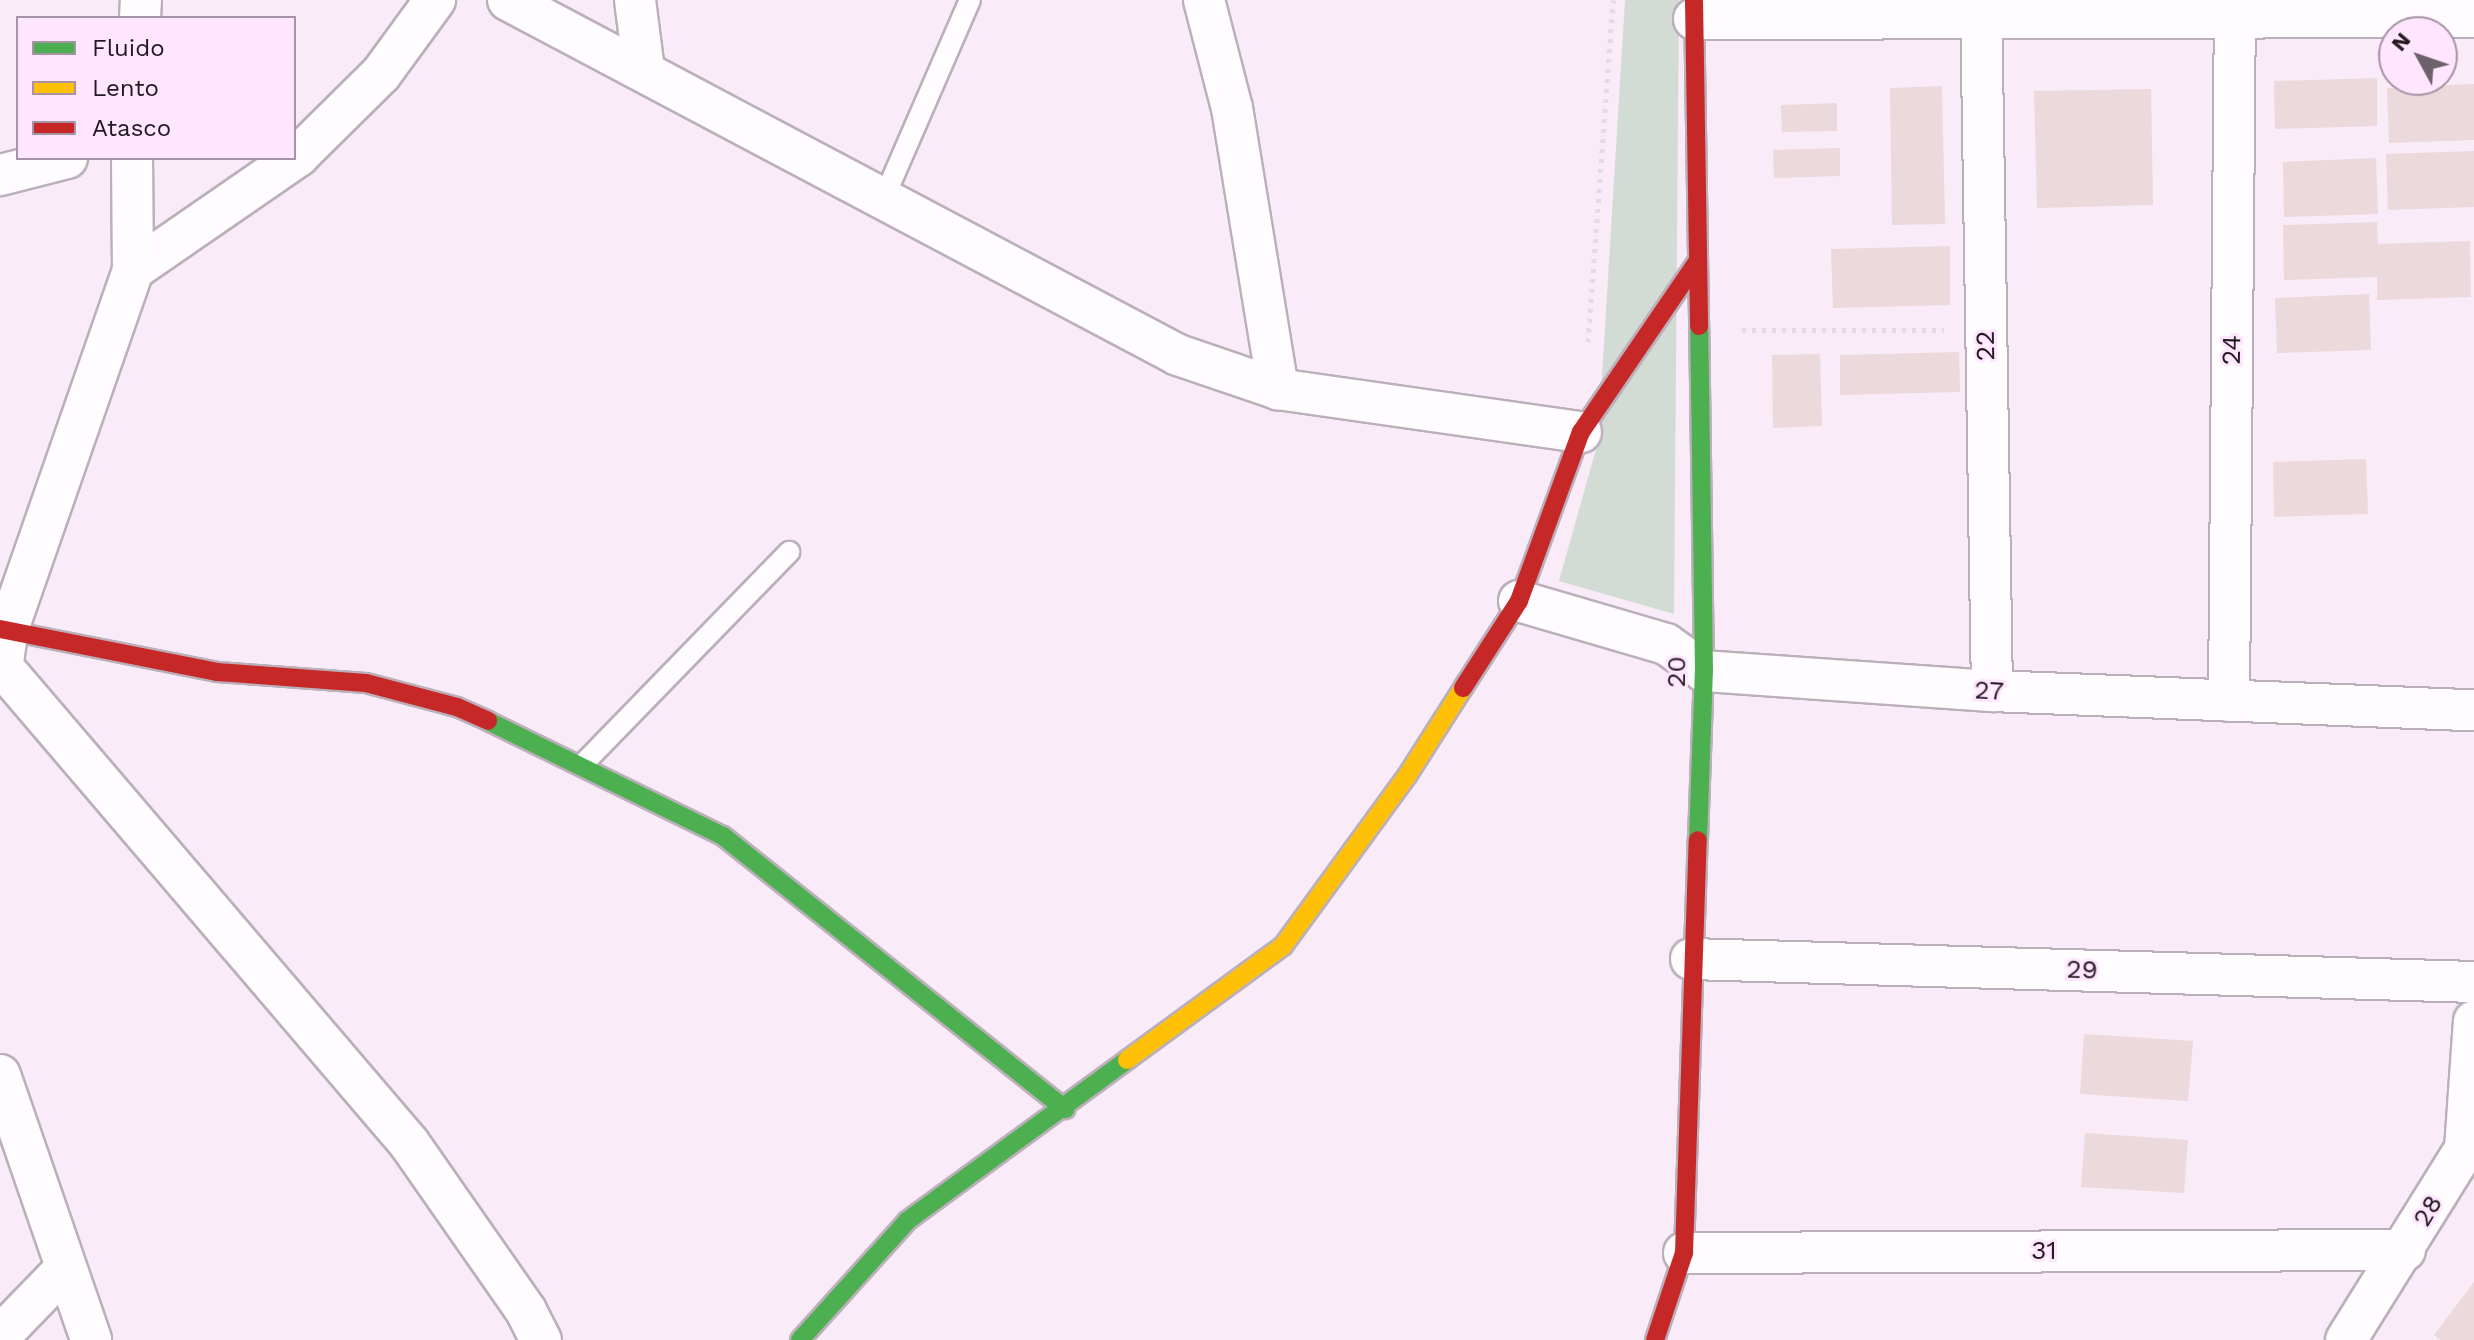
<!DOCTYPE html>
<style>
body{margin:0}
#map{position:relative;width:2474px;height:1340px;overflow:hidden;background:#f9ebf8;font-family:"Work Sans",sans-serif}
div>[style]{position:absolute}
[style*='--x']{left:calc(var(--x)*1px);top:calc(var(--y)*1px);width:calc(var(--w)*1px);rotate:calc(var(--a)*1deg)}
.green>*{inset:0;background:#d2dcd4}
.building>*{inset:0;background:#ebd9db}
.path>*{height:5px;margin-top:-2.5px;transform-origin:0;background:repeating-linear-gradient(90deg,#e1dde1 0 4px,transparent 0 10px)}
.roads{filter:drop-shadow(2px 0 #bbb0ba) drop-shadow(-2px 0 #bbb0ba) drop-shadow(0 2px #bbb0ba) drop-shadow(0 -2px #bbb0ba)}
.lane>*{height:20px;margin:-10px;padding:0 10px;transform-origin:10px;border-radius:10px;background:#fefcfe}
.street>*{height:40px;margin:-20px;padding:0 20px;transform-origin:20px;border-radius:20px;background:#fefcfe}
.fast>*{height:18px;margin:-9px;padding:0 9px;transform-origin:9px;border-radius:9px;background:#4caf50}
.slow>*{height:18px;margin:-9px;padding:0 9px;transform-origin:9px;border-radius:9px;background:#ffc107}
.jam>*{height:18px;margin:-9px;padding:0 9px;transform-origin:9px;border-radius:9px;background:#c62828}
span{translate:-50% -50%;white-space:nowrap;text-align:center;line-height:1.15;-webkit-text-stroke:6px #ffe5fe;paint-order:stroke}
.street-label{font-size:26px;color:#221921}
.legend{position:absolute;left:16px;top:16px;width:280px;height:144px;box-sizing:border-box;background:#ffe5fe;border:2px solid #a793a6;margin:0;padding:10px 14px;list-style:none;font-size:24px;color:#221921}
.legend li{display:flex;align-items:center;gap:16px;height:40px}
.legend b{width:40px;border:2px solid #a793a6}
.north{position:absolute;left:2378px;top:16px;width:80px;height:80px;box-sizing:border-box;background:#ffe5fe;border:2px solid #a793a6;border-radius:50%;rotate:310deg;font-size:22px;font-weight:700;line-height:32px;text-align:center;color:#221921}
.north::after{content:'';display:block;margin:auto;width:28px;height:36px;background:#6d626c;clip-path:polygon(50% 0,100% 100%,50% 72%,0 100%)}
</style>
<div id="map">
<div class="green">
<div style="clip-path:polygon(1625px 0,1679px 0,1674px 614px,1559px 581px,1598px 442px)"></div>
</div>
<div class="building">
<div style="clip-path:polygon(2377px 78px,2377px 126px,2275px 129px,2274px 81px)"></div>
<div style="clip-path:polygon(2474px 84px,2474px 140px,2389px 143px,2387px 88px)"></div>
<div style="clip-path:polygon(1942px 86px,1945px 224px,1892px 225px,1890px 88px)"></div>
<div style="clip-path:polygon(2151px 89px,2153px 205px,2037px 208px,2034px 91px)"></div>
<div style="clip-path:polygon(1837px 103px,1837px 131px,1782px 132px,1781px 105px)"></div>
<div style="clip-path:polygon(1840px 148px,1840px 176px,1774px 178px,1773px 150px)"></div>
<div style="clip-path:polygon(2474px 151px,2474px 207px,2388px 210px,2386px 154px)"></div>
<div style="clip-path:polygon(2376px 158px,2378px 214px,2284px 217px,2283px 162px)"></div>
<div style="clip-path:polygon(2377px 222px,2378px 244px,2470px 241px,2471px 297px,2377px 300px,2377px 277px,2284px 280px,2283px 225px)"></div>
<div style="clip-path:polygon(1950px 246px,1950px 305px,1833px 308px,1831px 249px)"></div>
<div style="clip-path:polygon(2369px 294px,2371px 350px,2277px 353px,2275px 298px)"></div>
<div style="clip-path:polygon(1959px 352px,1960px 392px,1840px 395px,1840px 355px)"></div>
<div style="clip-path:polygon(1820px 354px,1822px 426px,1773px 428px,1772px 355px)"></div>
<div style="clip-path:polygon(2366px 459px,2368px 514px,2274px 517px,2273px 462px)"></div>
<div style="clip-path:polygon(2084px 1034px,2193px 1041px,2188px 1101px,2080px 1094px)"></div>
<div style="clip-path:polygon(2085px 1133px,2188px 1140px,2184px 1193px,2081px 1187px)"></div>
<div style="clip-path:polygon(2474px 1282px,2474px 1340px,2440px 1340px,2434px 1335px)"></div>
</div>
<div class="path">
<div style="--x:1742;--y:330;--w:202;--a:0"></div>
<div style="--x:1588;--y:342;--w:343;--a:-85.8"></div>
</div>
<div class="roads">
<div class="lane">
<div style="--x:883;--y:200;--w:218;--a:-66.5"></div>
<div style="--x:583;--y:764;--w:296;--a:-45.8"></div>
</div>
<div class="street">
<div style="--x:508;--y:0;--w:758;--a:27.92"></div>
<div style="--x:1178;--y:355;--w:106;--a:18.8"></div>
<div style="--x:1278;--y:389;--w:306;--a:8.1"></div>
<div style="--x:635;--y:0;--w:71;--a:82.7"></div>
<div style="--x:1204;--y:0;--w:112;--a:75.5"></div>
<div style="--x:1232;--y:108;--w:285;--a:80.7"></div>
<div style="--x:1981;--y:0;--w:691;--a:89.09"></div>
<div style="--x:140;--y:18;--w:18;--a:-87"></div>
<div style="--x:1694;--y:19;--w:780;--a:-0.15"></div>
<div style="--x:0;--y:175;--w:69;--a:-14.2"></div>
<div style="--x:133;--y:270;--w:201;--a:-34.6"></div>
<div style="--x:298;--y:156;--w:117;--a:-44.7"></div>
<div style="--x:381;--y:74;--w:92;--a:-53.9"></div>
<div style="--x:1519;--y:601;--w:153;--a:16.3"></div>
<div style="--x:1666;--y:644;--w:47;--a:35.4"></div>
<div style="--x:1704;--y:671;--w:289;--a:4"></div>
<div style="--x:1992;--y:691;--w:482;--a:2.3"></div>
<div style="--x:3;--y:662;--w:30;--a:-82"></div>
<div style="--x:7;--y:632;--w:383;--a:-70.8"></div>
<div style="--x:133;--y:270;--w:112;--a:-90.5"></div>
<div style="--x:0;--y:664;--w:630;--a:49.51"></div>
<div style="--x:409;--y:1143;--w:205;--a:55.1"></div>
<div style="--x:526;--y:1311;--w:33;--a:63"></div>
<div style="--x:2229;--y:701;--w:701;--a:-89.51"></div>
<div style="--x:1691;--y:959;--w:783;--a:1.68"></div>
<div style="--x:0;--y:1075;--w:280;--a:71"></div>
<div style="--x:1684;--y:1253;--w:721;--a:-0.24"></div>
<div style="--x:0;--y:1336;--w:92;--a:-45.9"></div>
<div style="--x:2346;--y:1340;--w:225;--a:-58.1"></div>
<div style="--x:2465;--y:1149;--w:128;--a:-86"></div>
</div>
<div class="fast">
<div style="--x:488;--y:721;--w:262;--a:26.1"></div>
<div style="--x:723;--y:836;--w:438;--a:38.6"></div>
<div style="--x:1698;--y:840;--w:169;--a:-88"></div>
<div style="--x:1704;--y:671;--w:345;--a:-90.8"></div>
<div style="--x:800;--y:1340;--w:160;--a:-48"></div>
<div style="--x:907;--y:1221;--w:273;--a:-36.2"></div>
</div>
<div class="slow">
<div style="--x:1127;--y:1060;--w:193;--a:-36.2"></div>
<div style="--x:1283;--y:946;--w:210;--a:-53.9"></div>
<div style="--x:1407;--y:776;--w:104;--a:-57.5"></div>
</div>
<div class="jam">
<div style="--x:1694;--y:0;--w:326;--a:89.1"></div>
<div style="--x:0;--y:629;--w:221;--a:11.2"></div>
<div style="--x:217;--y:672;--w:149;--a:4.2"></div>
<div style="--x:366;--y:683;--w:94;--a:14.8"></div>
<div style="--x:457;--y:707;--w:34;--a:24"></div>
<div style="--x:1463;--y:688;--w:103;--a:-57.2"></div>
<div style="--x:1519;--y:601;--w:180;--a:-69.9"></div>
<div style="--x:1581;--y:432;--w:206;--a:-55.7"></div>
<div style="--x:1655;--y:1340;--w:92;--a:-71.6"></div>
<div style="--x:1684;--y:1253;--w:413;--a:-88.1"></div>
</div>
</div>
<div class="street-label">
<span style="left:1986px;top:346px;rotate:-91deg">22</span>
<span style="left:2232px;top:350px;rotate:-89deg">24</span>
<span style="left:1677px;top:672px;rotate:-89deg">20</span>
<span style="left:1989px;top:691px;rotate:3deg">27</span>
<span style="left:2082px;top:970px;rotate:2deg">29</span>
<span style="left:2428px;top:1211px;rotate:-59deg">28</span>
<span style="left:2044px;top:1251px">31</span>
</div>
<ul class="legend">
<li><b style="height:10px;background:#4caf50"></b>Fluido</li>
<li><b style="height:10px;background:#ffc107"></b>Lento</li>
<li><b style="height:10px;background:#c62828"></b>Atasco</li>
</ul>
<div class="north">N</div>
</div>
